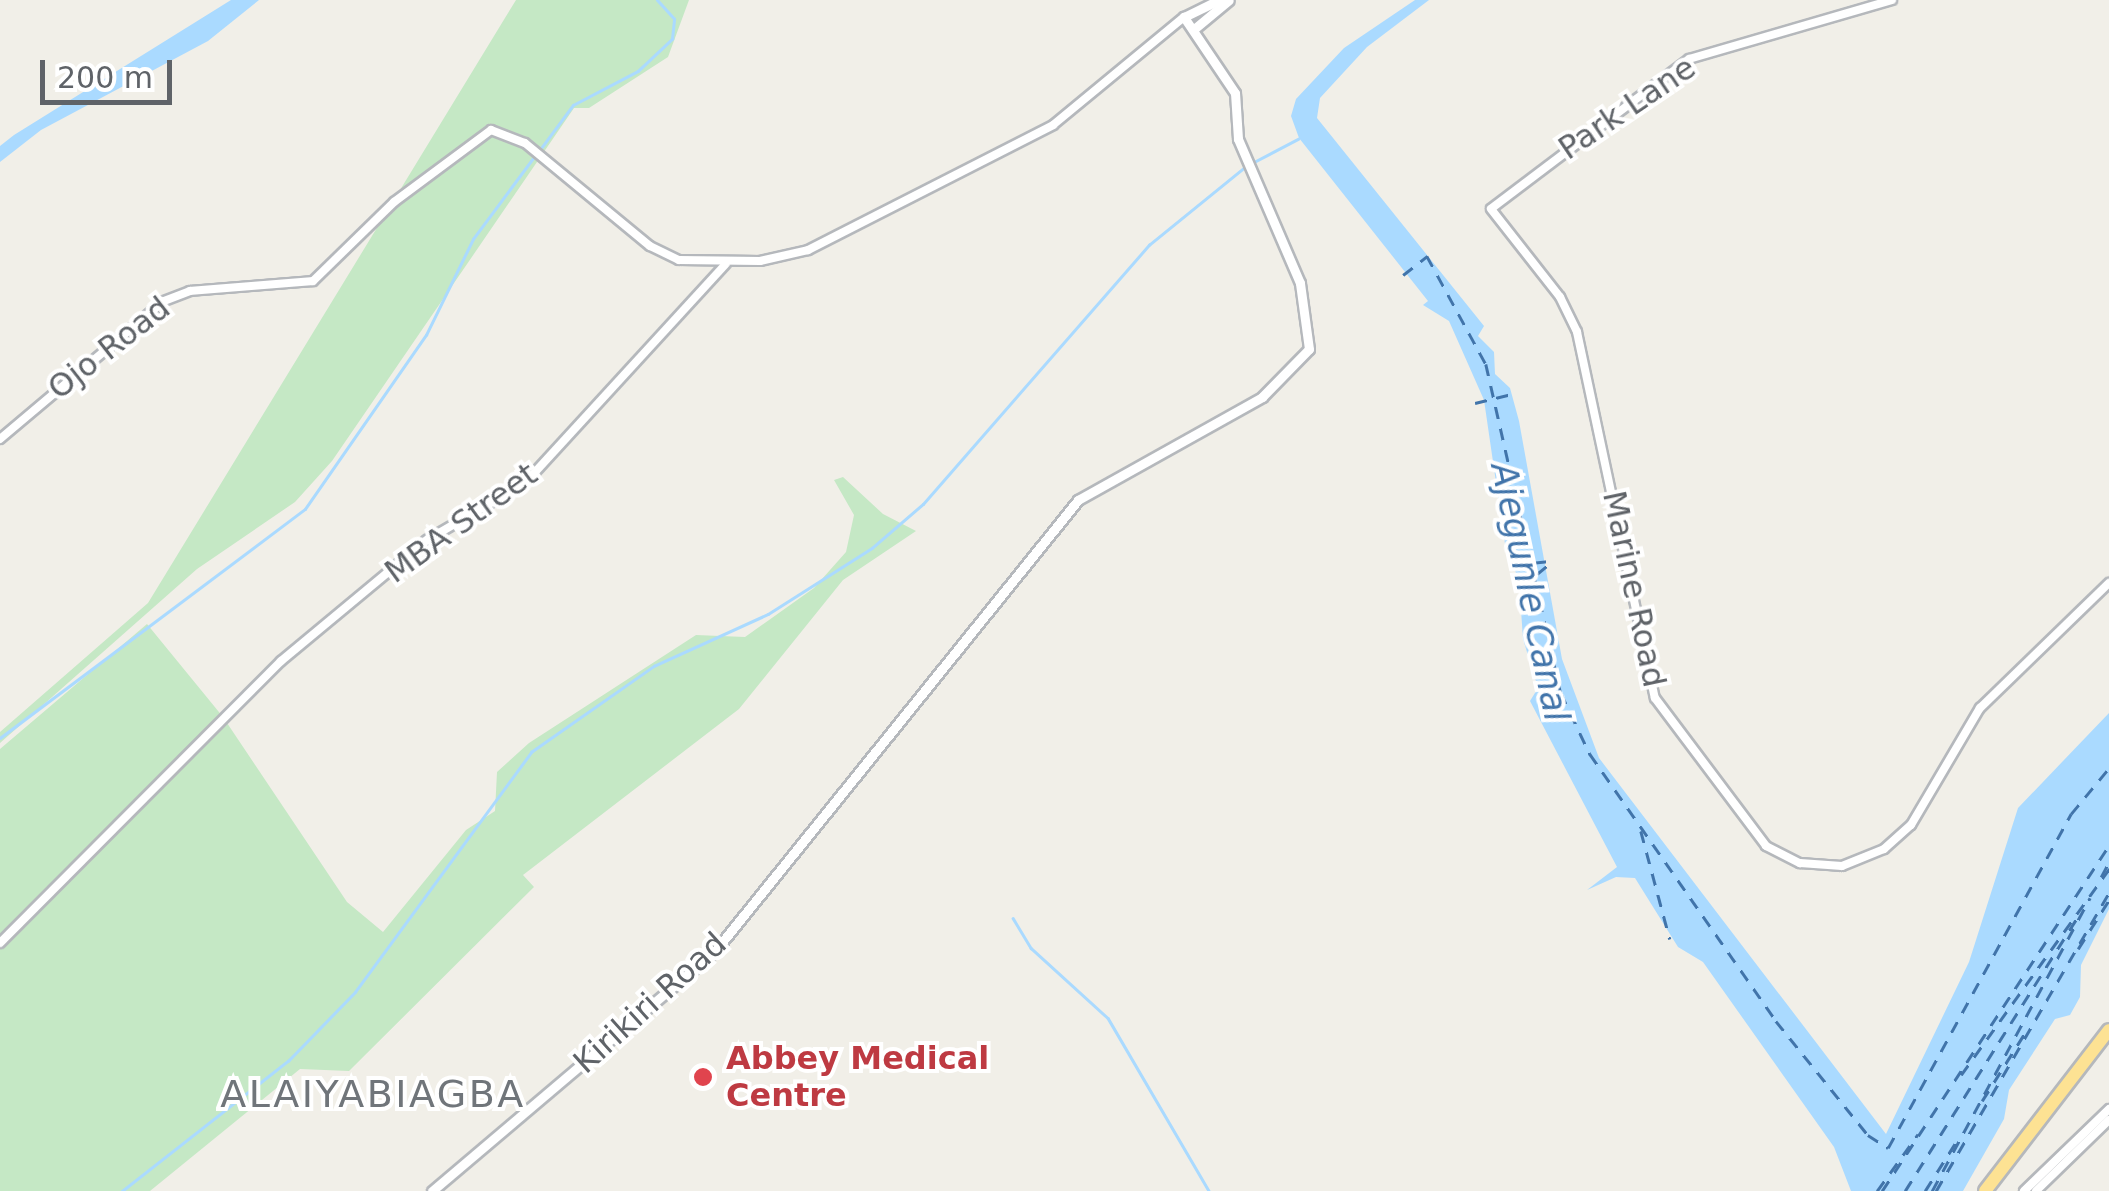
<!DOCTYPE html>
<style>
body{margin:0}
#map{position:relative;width:2109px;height:1191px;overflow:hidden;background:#f1efe8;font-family:"DejaVu Sans",sans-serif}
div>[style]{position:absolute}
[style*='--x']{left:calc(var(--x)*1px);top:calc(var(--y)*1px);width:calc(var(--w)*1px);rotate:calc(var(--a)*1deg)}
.green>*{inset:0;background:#c5e8c5}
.water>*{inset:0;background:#aadaff}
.stream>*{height:2.5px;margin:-1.25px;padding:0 1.25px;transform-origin:1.25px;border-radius:1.25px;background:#aadaff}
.ferry>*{height:2.5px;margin-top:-1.25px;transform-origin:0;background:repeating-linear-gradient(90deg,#4174aa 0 12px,transparent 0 22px)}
.roads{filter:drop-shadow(2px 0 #b5b8bc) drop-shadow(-2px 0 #b5b8bc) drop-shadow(0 2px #b5b8bc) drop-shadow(0 -2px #b5b8bc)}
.tertiary>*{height:8px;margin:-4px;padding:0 4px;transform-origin:4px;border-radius:4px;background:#fff}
.secondary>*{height:9px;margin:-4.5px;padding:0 4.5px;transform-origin:4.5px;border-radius:4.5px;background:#fff}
.motorway>*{height:12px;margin:-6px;padding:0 6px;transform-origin:6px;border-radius:6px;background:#fde293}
.dots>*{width:28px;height:28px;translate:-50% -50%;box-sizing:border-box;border:5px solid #fff;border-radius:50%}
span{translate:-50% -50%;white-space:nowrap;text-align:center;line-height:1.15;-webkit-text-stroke:8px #fff;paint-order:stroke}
.street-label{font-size:32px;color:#5f6368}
.health-label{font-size:32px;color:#be3a42;font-weight:700}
.left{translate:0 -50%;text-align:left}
.water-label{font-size:35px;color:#4174aa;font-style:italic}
.quarter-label{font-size:38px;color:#70757a;letter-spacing:2.5px}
.scale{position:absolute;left:40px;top:60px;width:132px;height:45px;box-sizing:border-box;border:5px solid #5f6368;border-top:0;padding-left:12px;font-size:30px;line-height:35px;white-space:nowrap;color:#5f6368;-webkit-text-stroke:8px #fff;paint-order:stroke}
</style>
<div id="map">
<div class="green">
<div style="clip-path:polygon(516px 0,689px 0,668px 57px,589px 108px,574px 108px,332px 461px,295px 502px,197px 569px,0 743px,0 732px,148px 603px)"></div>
<div style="clip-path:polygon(843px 477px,883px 514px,916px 531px,843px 580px,739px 709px,523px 875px,534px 887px,349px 1071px,300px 1069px,150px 1191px,0 1191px,0 749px,147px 624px,223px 717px,347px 902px,383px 932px,466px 830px,495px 811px,497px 772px,529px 743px,696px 635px,745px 637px,814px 588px,846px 552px,854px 515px,834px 480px)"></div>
</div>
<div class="water">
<div style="clip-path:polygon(231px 0,259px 0,208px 41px,41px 130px,0 162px,0 146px,14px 135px)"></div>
<div style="clip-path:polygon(1415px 0,1429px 0,1367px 47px,1320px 98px,1317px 118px,1484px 326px,1478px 336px,1494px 352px,1495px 374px,1510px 388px,1519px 421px,1562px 659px,1599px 758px,1886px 1134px,1969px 962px,2018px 808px,2109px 713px,2109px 909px,2081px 965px,2080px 997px,2070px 1015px,2055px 1019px,2009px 1090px,2004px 1119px,1963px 1191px,1851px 1191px,1834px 1147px,1703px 962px,1678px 947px,1635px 878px,1616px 877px,1587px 890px,1617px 867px,1530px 701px,1538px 688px,1523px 639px,1519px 581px,1505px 544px,1484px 400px,1449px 321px,1423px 305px,1428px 301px,1299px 138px,1291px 116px,1296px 99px,1344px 48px)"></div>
</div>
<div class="stream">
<div style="--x:539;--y:151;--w:57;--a:-53.5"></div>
<div style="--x:573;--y:105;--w:73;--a:-27.6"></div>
<div style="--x:638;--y:71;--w:47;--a:-43.3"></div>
<div style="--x:672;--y:39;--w:20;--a:-84"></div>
<div style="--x:674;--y:19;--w:25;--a:-132"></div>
<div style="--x:1252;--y:163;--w:52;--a:-27.6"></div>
<div style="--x:0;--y:738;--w:381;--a:-36.9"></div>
<div style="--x:305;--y:509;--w:212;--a:-55.2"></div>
<div style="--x:426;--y:335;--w:107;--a:-63.9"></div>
<div style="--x:473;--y:239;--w:102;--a:-53.4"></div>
<div style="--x:1013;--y:918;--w:35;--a:59"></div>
<div style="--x:1031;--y:948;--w:104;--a:42.3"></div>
<div style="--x:1108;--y:1018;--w:200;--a:59.7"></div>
<div style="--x:122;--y:1191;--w:211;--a:-38.1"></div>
<div style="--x:288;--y:1061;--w:96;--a:-45.8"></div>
<div style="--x:355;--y:992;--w:298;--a:-53.7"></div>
<div style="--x:531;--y:752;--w:150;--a:-35"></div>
<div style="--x:654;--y:666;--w:125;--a:-24.5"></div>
<div style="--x:768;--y:614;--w:123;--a:-32.4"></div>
<div style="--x:872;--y:548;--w:67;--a:-40.8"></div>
<div style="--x:923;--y:504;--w:344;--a:-48.9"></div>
<div style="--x:1149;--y:245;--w:124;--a:-39.1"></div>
</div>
<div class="ferry">
<div style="--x:1403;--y:275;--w:31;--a:-38"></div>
<div style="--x:1427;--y:256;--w:123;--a:61.4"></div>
<div style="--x:1486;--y:364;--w:337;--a:77.2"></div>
<div style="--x:1561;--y:693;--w:68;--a:64.6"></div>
<div style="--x:1590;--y:754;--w:325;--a:55.1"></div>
<div style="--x:1776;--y:1021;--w:146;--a:51.1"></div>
<div style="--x:1868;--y:1135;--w:24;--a:33"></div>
<div style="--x:1888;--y:1148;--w:381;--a:-61.3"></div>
<div style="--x:2071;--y:814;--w:60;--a:-50.4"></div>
<div style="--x:1475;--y:403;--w:42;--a:-13.7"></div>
<div style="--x:1512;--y:565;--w:38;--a:-6"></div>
<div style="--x:1520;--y:588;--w:43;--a:-39.3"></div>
<div style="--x:1641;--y:831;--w:112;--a:75"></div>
<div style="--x:2101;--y:877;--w:17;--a:-62"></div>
<div style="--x:2078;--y:949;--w:58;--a:-57.7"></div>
<div style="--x:1961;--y:1075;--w:254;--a:-54.3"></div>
<div style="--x:1982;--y:1101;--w:86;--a:-57.8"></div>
<div style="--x:1877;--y:1191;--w:70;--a:-54.3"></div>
<div style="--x:1882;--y:1191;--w:414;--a:-56.7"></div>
<div style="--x:1905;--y:1191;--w:328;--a:-57.8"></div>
<div style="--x:1925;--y:1191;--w:58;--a:-57.7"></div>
<div style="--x:1932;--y:1191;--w:333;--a:-61.7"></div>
<div style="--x:1936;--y:1191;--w:345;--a:-59.9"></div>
</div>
<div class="roads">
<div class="tertiary">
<div style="--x:1892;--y:0;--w:211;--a:163.8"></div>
<div style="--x:1689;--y:59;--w:248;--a:142.9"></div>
<div style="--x:1491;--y:209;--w:112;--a:51.9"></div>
<div style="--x:1560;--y:297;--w:39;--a:64"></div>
<div style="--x:1577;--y:332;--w:374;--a:78"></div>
<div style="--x:1655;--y:698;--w:185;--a:53.1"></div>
<div style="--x:1766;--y:846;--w:38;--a:27"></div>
<div style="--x:1800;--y:863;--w:42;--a:4.1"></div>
<div style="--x:1842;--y:866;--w:45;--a:-22"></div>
<div style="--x:1884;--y:849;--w:36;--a:-42"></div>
<div style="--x:1911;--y:825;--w:136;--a:-59.5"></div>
<div style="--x:1980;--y:708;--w:180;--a:-44.1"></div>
<div style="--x:0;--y:439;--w:214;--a:-40.1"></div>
<div style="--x:164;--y:301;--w:28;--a:-21"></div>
<div style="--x:190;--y:291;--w:123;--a:-4.6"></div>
<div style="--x:313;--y:281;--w:113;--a:-44.3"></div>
<div style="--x:394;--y:202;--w:121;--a:-36.6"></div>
<div style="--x:491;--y:130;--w:36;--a:21"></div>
<div style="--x:525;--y:143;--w:162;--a:39.5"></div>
<div style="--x:650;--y:246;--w:32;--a:26"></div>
<div style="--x:679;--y:260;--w:81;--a:0.7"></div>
<div style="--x:760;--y:261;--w:49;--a:-12.9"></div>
<div style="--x:808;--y:250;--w:275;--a:-27"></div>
<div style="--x:1053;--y:125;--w:170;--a:-39.5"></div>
<div style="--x:0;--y:943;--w:398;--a:-45.1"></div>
<div style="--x:281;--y:661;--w:190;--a:-39.7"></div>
<div style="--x:427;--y:540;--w:113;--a:-30.2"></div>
<div style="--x:525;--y:483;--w:297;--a:-47.5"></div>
<div style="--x:2024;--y:1191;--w:118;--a:-44"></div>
<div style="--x:2036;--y:1191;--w:102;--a:-44.2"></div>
</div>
<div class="secondary">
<div style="--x:1194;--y:29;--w:45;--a:-39.6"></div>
<div style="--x:432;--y:1191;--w:371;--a:-40.3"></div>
<div style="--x:715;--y:951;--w:579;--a:-51.17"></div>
<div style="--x:1078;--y:500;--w:211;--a:-29.2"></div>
<div style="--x:1262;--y:397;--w:67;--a:-45.6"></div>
<div style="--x:1309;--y:349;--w:67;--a:-97.8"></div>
<div style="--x:1300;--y:283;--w:157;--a:-113.3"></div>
<div style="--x:1238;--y:139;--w:46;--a:-93.7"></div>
<div style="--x:1235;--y:93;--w:92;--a:-123.9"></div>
<div style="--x:1184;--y:17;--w:39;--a:-26"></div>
</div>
<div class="motorway">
<div style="--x:1985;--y:1191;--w:203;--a:-52.4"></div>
</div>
</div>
<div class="dots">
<div style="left:703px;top:1077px;background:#e0444e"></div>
</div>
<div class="street-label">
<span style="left:1627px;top:108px;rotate:-34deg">Park Lane</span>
<span style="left:109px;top:348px;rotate:-38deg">Ojo Road</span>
<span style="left:461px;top:523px;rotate:-36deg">MBA Street</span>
<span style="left:1634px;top:589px;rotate:78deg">Marine Road</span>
<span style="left:650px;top:1003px;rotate:-42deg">Kirikiri Road</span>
</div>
<div class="health-label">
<span class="left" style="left:726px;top:1077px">Abbey Medical<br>Centre</span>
</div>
<div class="water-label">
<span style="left:1530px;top:592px;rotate:78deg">Ajegunle Canal</span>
</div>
<div class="quarter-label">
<span style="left:373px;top:1095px">ALAIYABIAGBA</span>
</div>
<div class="scale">200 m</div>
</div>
